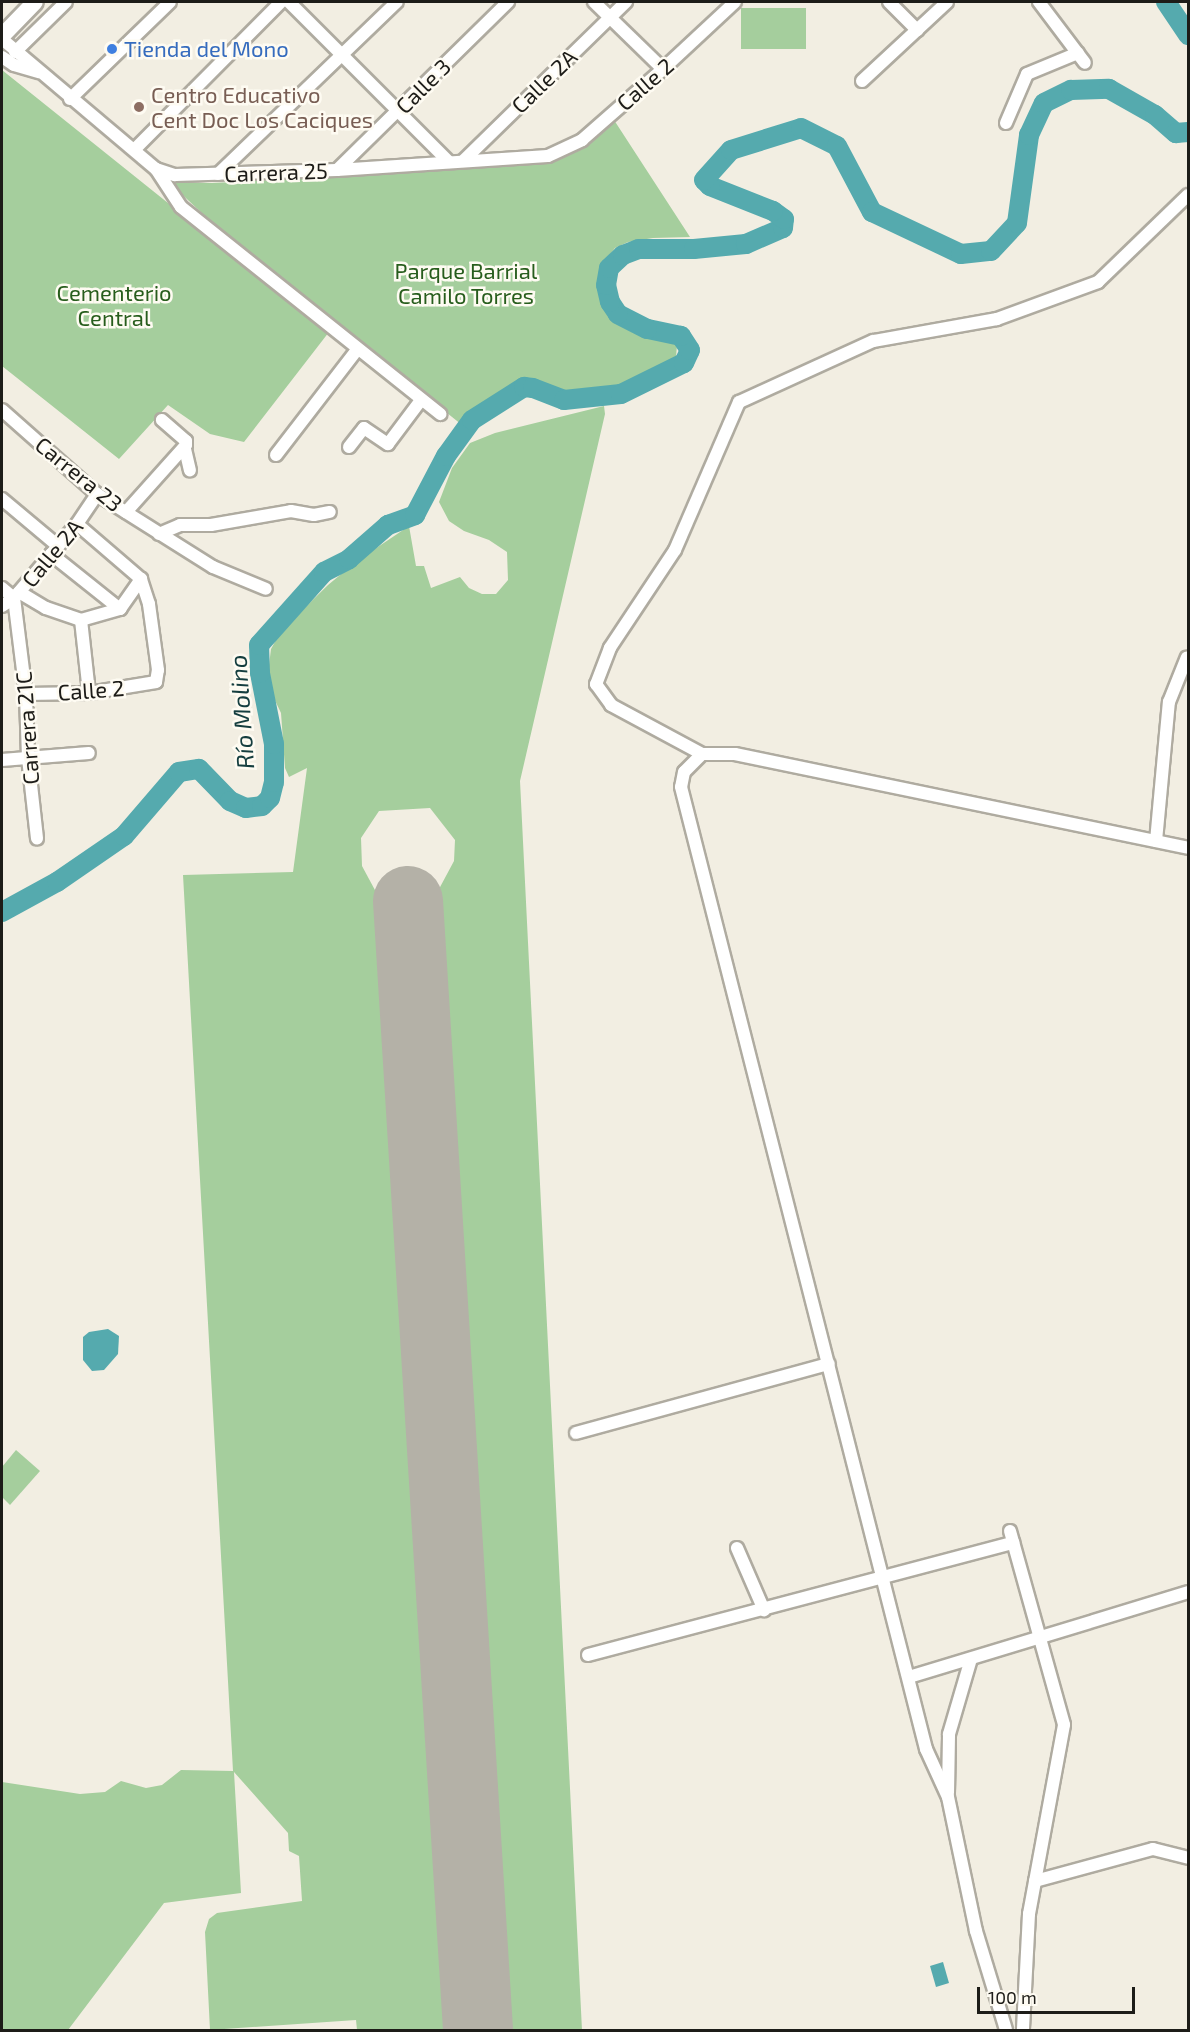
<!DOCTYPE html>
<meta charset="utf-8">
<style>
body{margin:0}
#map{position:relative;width:1190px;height:2032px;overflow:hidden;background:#f2eee2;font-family:"Exo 2",sans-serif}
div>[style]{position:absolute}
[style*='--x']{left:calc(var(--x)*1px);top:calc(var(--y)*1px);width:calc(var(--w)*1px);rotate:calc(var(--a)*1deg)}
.green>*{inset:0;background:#a5ce9d}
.water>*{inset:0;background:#55aaae}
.river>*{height:20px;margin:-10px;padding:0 10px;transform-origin:10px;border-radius:10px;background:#55aaae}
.runway>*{height:70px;margin:-35px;padding:0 35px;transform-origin:35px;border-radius:35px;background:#b4b1a7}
.roads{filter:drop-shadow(2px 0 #afaba0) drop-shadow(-2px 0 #afaba0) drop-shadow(0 2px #afaba0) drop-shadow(0 -2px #afaba0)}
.minor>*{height:12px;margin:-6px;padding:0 6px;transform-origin:6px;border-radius:6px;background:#fff}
.major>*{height:16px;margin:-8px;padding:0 8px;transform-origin:8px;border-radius:8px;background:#fff}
.dots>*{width:16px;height:16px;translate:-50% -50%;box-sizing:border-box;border:3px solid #fefbf2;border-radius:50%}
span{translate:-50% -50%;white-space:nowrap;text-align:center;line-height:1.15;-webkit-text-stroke:5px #fefbf2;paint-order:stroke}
.shop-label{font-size:22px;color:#366cbe}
.left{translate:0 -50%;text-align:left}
.street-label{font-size:22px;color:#1d1c18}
.education-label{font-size:22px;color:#785e54}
.park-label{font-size:22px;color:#275d1c}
.water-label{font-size:24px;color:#153e3f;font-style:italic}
.frame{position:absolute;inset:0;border:3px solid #1d1c18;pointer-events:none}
.scale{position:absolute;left:977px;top:1987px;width:158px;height:27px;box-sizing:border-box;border:3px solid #1d1c18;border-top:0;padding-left:8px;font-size:18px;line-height:21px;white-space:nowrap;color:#1d1c18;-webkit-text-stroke:4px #fefbf2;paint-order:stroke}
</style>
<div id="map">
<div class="green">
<div style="clip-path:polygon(741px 8px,806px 8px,806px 49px,741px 49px)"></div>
<div style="clip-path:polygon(2px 70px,329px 332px,244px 442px,210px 434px,168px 405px,119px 459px,2px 366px)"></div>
<div style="clip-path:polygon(614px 120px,690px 237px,653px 238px,628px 242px,615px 248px,605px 261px,599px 283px,601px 301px,613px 318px,630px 331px,670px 340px,677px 345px,676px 357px,661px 369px,610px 389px,570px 394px,526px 381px,478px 410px,462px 425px,221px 231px,173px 186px,175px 182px,212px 183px,318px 178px,536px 164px,557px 159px,582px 145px)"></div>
<div style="clip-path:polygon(604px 406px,605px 414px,520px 781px,582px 2030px,505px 2030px,439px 889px,454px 861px,455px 840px,430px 808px,379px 811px,361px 838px,362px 866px,376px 892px,444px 2030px,357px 2030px,356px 2020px,210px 2030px,205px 1932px,209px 1919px,217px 1913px,302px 1901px,299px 1856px,289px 1851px,288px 1833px,234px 1772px,241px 1893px,164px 1903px,68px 2030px,2px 2030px,2px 1782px,80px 1794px,105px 1792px,121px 1781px,146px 1788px,162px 1785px,181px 1770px,233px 1771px,183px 875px,293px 872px,307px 768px,289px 777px,285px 768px,281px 713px,271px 692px,268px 673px,271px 649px,281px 631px,328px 585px,357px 561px,409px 526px,416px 566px,424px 566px,431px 588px,460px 577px,469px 588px,482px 594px,496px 594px,508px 580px,507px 552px,489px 540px,464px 531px,449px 521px,439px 502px,452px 468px,470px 443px,495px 433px)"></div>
<div style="clip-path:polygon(16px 1450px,40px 1471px,10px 1505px,2px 1497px,2px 1467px)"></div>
</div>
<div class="water">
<div style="clip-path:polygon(108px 1329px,119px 1336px,118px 1354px,104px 1370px,92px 1371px,83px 1360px,83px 1337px,89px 1332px)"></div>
<div style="clip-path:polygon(943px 1962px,949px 1983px,936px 1987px,930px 1966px)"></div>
</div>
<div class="river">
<div style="--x:1166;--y:2;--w:40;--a:56"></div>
<div style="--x:2;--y:912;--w:63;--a:-28.6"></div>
<div style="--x:57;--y:882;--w:81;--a:-34.5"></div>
<div style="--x:124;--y:836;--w:84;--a:-49.3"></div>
<div style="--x:179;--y:772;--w:20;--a:-9"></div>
<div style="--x:199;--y:769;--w:45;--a:45.9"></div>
<div style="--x:230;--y:801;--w:17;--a:24"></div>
<div style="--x:246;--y:808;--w:16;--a:-7"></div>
<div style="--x:262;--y:806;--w:11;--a:-45"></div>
<div style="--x:270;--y:798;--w:16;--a:-76"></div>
<div style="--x:274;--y:782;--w:38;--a:-90"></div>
<div style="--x:274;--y:744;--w:72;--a:-101.2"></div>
<div style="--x:260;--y:673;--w:28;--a:-92"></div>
<div style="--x:259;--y:645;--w:98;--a:-48.3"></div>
<div style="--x:324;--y:572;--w:28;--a:-27"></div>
<div style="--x:349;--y:559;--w:52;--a:-41.1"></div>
<div style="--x:388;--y:525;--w:29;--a:-20"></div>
<div style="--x:415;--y:515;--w:67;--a:-62.3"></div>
<div style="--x:446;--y:456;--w:44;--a:-54.2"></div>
<div style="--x:472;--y:420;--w:62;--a:-32.4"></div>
<div style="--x:524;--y:387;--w:9;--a:6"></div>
<div style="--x:533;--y:388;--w:33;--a:21"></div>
<div style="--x:564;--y:400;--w:57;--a:-6"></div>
<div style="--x:621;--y:394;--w:70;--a:-26.2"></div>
<div style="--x:684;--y:363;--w:14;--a:-65"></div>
<div style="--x:690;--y:350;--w:17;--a:-123"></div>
<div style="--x:681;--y:336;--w:35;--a:-168"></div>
<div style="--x:647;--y:329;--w:33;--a:-153"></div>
<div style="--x:618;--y:314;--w:14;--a:-124"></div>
<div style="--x:610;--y:302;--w:17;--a:-103"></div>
<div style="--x:606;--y:285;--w:17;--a:-80"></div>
<div style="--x:609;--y:268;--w:19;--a:-43"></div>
<div style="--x:623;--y:255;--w:17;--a:-21"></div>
<div style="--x:639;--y:249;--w:55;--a:0"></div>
<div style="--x:694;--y:249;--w:52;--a:-5.5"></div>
<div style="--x:746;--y:244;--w:40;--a:-23.4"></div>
<div style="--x:783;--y:228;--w:9;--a:-84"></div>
<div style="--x:784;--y:219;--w:14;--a:-144"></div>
<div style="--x:773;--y:211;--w:68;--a:-158.4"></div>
<div style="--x:710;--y:186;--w:8;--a:-135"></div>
<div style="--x:704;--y:180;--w:40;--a:-48"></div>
<div style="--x:731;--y:150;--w:73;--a:-17.4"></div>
<div style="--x:801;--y:128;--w:40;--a:26.6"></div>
<div style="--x:837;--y:146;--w:75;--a:62.1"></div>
<div style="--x:872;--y:212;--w:98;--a:25.3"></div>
<div style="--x:961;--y:254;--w:30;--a:-6"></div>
<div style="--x:991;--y:251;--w:38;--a:-47"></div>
<div style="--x:1017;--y:223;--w:89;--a:-82.2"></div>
<div style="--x:1029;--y:135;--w:35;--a:-65"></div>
<div style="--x:1044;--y:103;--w:30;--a:-26"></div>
<div style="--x:1071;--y:90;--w:38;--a:-2"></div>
<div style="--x:1109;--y:89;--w:53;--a:29.5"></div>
<div style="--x:1155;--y:115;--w:28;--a:41"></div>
<div style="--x:1176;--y:133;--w:12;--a:-5"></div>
</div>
<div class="runway">
<div style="--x:408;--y:901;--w:1131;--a:86.45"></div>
</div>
<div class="roads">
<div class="minor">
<div style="--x:289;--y:2;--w:226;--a:45"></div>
<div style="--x:594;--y:2;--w:96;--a:44.2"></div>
<div style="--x:889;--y:2;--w:40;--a:45"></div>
<div style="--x:1039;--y:2;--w:76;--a:53"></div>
<div style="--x:2;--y:39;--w:202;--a:40.2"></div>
<div style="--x:156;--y:169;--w:20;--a:18"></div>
<div style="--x:175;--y:175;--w:162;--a:-1.8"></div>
<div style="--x:337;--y:170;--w:211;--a:-3.8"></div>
<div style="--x:548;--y:156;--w:38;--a:-25"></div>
<div style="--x:582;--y:140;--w:108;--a:-41.2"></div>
<div style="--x:663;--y:69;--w:98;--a:-42.9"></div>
<div style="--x:15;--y:52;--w:71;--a:-44.4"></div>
<div style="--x:2;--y:57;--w:14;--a:34"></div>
<div style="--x:14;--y:65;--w:26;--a:16"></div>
<div style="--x:862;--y:81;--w:116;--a:-42.9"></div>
<div style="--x:70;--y:99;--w:139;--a:-44.1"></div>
<div style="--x:1006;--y:123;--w:53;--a:-66.8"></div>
<div style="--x:1027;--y:74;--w:55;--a:-22.4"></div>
<div style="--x:135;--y:149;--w:207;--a:-45.2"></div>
<div style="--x:463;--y:161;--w:228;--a:-44.3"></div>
<div style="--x:156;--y:169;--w:45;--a:56.7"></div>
<div style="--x:181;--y:207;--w:332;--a:38.6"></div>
<div style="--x:337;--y:170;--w:240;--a:-44.5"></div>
<div style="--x:218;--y:174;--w:248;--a:-43.9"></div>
<div style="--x:1188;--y:195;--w:125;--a:136"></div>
<div style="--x:1098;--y:282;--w:108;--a:159.9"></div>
<div style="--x:997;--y:319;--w:126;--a:169.9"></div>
<div style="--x:873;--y:341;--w:147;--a:155.5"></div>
<div style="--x:739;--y:402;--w:161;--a:113.4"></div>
<div style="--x:675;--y:550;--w:118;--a:123.6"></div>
<div style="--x:610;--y:648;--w:39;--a:111"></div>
<div style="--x:596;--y:684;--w:26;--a:54"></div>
<div style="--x:611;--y:705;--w:103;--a:28.3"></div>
<div style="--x:702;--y:754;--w:33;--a:0"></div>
<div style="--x:735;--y:754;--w:463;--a:11.7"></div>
<div style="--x:2;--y:410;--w:127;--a:41.5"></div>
<div style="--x:97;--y:494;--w:137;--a:32.2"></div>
<div style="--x:213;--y:567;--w:57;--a:22.5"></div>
<div style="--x:349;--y:447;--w:24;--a:-52"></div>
<div style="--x:364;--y:428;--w:29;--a:34"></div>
<div style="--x:388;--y:444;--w:55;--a:-53.1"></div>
<div style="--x:185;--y:449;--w:22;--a:77"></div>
<div style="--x:276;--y:455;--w:133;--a:-52.4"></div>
<div style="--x:2;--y:499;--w:73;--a:40"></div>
<div style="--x:126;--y:512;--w:90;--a:-48.2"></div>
<div style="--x:186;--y:445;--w:4;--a:-90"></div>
<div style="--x:186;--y:441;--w:32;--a:-139"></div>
<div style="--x:159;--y:534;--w:23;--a:-23"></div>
<div style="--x:180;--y:525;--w:31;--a:0"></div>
<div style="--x:211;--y:525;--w:81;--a:-9.9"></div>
<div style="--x:291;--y:511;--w:23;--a:10"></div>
<div style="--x:314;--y:515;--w:16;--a:-11"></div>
<div style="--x:51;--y:554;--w:88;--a:38.6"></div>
<div style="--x:2;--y:588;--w:16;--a:40"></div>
<div style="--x:14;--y:598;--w:97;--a:82.9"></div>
<div style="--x:26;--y:694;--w:64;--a:88.2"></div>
<div style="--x:28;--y:758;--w:81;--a:83.6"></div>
<div style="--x:19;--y:592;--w:31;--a:31"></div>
<div style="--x:46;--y:608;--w:37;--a:19"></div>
<div style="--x:81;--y:620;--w:41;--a:-15.8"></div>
<div style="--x:120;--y:609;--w:37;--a:-55"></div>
<div style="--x:2;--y:606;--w:14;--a:-34"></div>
<div style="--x:14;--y:598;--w:97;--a:-49.6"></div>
<div style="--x:77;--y:524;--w:36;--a:-56"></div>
<div style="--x:81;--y:620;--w:73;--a:83.7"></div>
<div style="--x:26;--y:694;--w:63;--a:-0.9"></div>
<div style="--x:89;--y:693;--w:68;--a:-9.3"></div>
<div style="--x:156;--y:682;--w:12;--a:-81"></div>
<div style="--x:158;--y:670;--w:67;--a:-97.8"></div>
<div style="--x:149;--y:604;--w:26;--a:-108"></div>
<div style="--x:141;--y:579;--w:84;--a:-139.3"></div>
<div style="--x:702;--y:754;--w:25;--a:135"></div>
<div style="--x:684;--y:772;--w:15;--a:101"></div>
<div style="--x:681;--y:787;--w:993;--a:75.71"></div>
<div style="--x:926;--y:1749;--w:53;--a:65.4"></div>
<div style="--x:948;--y:1797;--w:137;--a:78.2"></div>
<div style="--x:976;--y:1931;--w:103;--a:73.1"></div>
<div style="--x:2;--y:760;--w:87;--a:-4.6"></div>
<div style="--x:1156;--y:841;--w:140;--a:-84.7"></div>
<div style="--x:1169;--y:702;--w:48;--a:-68.2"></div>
<div style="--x:576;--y:1433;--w:262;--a:-15.3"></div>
<div style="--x:1010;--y:1531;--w:201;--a:74.4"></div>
<div style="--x:1064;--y:1725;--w:192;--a:100.5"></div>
<div style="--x:1029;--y:1914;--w:116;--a:93"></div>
<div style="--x:737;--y:1548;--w:68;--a:66.5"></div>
<div style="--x:588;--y:1655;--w:440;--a:-14.8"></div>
<div style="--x:909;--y:1677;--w:292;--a:-16.9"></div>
<div style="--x:948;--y:1793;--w:59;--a:-89"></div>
<div style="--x:949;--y:1734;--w:78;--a:-73.7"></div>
<div style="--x:1035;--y:1881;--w:122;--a:-15.2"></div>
<div style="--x:1153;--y:1849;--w:36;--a:14"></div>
</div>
<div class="major">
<div style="--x:2;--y:36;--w:47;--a:-45.9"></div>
</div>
</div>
<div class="dots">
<div style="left:112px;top:49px;background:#3f7fe0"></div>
<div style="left:139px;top:107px;background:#8d6e63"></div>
</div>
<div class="shop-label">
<span class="left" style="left:124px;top:49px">Tienda del Mono</span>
</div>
<div class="street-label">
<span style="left:544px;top:81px;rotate:-44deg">Calle 2A</span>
<span style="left:645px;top:84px;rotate:-41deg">Calle 2</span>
<span style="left:423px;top:86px;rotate:-45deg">Calle 3</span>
<span style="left:276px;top:172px;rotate:-2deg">Carrera 25</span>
<span style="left:79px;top:474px;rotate:39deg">Carrera 23</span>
<span style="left:52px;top:553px;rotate:-50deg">Calle 2A</span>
<span style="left:91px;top:690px;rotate:-4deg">Calle 2</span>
<span style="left:27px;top:728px;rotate:-94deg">Carrera 21C</span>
</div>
<div class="education-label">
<span class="left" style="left:151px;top:107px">Centro Educativo<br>Cent Doc Los Caciques</span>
</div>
<div class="park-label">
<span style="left:466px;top:283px">Parque Barrial<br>Camilo Torres</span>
<span style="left:114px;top:305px">Cementerio<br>Central</span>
</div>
<div class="water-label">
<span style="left:241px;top:712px;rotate:-94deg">Río Molino</span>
</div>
<div class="frame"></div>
<div class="scale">100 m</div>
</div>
